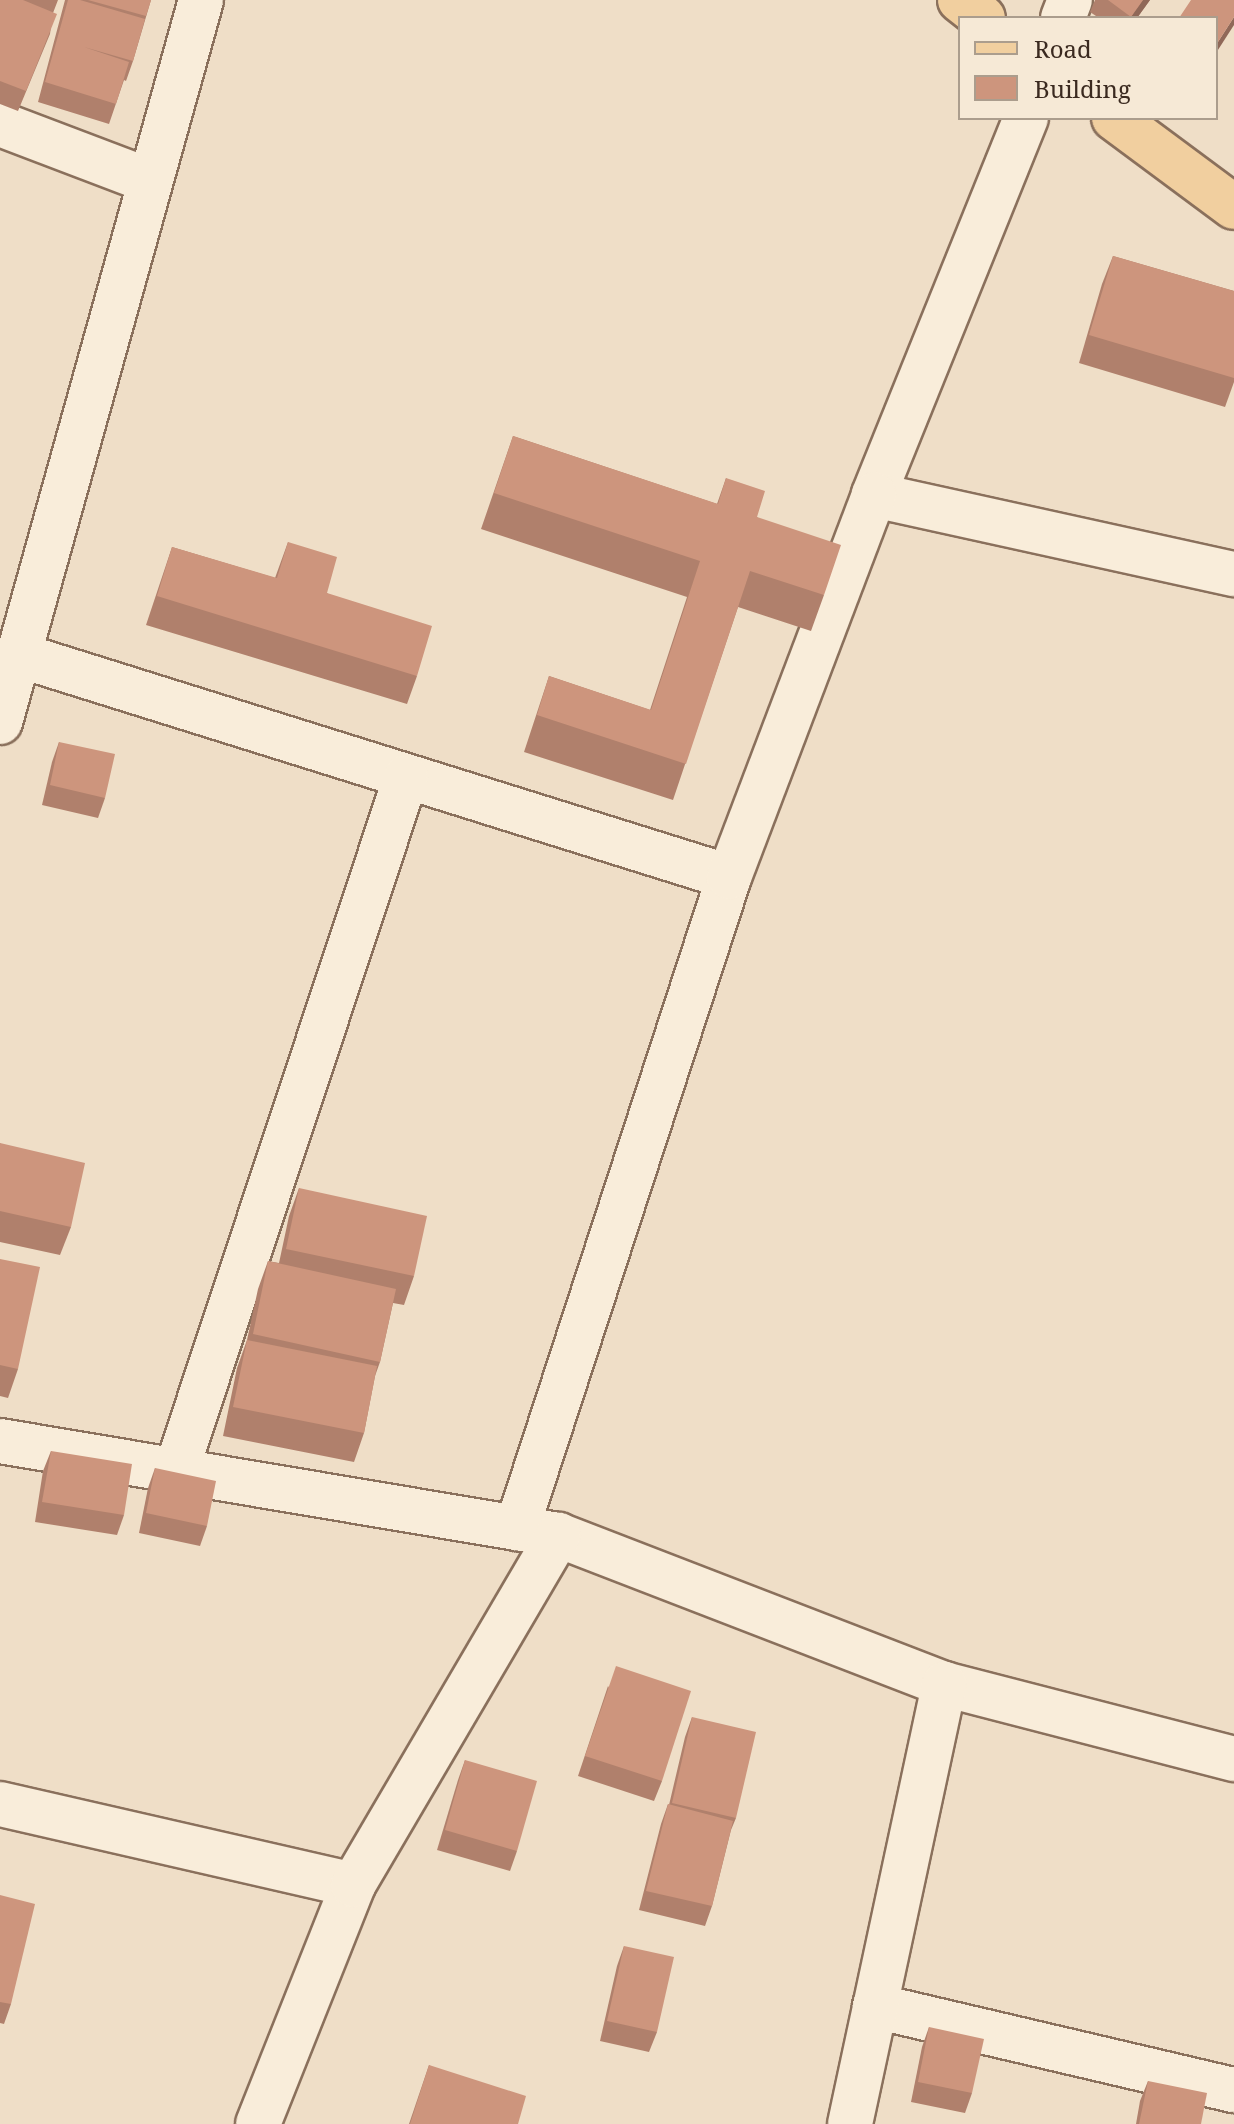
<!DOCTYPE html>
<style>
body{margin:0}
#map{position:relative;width:1234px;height:2124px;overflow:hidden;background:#efdec7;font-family:"Noto Serif",serif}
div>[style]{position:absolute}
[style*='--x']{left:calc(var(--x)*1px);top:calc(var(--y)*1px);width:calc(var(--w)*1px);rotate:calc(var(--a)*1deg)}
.roads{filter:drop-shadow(2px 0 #8a705c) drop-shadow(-2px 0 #8a705c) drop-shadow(0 2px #8a705c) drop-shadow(0 -2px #8a705c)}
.minor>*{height:44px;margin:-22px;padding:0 22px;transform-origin:22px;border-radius:22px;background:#f9edda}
.primary>*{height:44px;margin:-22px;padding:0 22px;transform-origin:22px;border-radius:22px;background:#f1cf9f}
.wall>*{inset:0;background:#b0806c}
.shaded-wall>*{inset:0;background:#906858}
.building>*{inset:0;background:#cd957d}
span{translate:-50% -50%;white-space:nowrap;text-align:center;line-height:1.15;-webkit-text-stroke:7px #f6e9d6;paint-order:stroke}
.legend{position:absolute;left:958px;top:16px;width:260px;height:104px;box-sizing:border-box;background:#f6e9d6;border:2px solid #ab9d8d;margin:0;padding:10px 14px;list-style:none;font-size:24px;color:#3b2a20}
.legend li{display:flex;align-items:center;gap:16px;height:40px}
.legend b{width:40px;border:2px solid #ab9d8d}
</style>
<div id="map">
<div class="roads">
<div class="minor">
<div style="--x:1063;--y:18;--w:19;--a:-69"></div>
<div style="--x:1026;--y:118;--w:406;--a:112"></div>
<div style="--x:874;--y:495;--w:369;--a:12.4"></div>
<div style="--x:0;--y:124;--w:160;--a:20.8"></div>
<div style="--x:19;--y:655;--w:744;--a:17.36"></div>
<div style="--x:729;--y:877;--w:685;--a:108.04"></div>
<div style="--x:0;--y:722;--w:749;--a:-74.44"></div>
<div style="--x:729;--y:877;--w:409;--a:-69.2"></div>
<div style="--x:0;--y:1441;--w:566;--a:9.56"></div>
<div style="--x:558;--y:1535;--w:414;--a:21.1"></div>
<div style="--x:944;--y:1684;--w:300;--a:14.5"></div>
<div style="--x:176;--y:1471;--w:731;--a:-71.66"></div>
<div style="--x:0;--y:1804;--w:362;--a:12.9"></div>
<div style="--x:875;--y:2006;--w:369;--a:13.2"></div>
<div style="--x:258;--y:2124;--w:257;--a:-68.3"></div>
<div style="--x:353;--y:1885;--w:406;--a:-59.6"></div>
<div style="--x:850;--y:2124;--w:450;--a:-77.9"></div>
</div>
<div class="primary">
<div style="--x:960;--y:0;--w:29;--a:38"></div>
<div style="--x:1114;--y:118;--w:149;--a:36.6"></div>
</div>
</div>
<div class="wall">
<div style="clip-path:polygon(0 0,58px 0,53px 13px,50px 34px,18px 111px,0 104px)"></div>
<div style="clip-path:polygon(65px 0,151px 0,133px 61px,126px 81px,124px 80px,109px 124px,38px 102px)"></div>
<div style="clip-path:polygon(1095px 0,1150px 0,1137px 18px,1099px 18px,1090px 12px)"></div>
<div style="clip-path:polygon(1113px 256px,1234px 291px,1234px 382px,1225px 407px,1079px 363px,1102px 284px)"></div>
<div style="clip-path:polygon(513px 436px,717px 504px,726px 478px,757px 517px,824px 595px,811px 631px,738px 607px,673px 800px,524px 752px,549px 676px,650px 710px,687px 597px,481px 529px)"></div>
<div style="clip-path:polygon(288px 542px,327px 593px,417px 676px,407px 704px,146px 625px,172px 547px,275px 578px)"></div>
<div style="clip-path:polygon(59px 742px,105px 798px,98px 818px,42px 805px,52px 762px)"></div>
<div style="clip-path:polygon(0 1143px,71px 1227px,60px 1255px,0 1242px)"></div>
<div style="clip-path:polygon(299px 1188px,414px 1276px,404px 1305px,393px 1303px,380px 1362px,375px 1376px,364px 1433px,354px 1462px,223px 1436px,237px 1368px,247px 1340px,258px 1289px,268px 1261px,279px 1263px,289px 1216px)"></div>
<div style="clip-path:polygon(0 1259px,18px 1369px,8px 1398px,0 1396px)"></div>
<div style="clip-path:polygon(51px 1451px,124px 1515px,117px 1535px,35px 1522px,43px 1471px)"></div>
<div style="clip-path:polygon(155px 1468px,207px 1526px,200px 1546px,139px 1533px,148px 1488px)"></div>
<div style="clip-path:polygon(608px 1686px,662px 1781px,654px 1801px,578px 1776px)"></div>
<div style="clip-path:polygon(692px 1717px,736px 1818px,731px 1830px,712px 1906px,705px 1926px,639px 1910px,661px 1824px,668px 1804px,669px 1805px,685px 1737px)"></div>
<div style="clip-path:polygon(465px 1760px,517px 1851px,510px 1871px,437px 1850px,458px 1780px)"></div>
<div style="clip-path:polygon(0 1895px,11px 2004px,4px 2024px,0 2023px,0 2025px)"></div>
<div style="clip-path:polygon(624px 1946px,657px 2032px,649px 2052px,600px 2041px,617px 1966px)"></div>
<div style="clip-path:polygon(929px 2027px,972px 2093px,965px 2113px,911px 2102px,922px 2047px)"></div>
<div style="clip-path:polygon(429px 2065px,518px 2124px,409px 2124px)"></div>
<div style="clip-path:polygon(1148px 2081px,1201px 2124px,1136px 2124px,1140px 2101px)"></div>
</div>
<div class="shaded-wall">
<div style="clip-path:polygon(1143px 0,1150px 0,1137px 18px,1130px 18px)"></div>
<div style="clip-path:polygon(1234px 17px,1234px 25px,1216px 53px,1216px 45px)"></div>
</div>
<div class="building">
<div style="clip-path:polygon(0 0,23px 0,57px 14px,26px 91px,0 81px)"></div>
<div style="clip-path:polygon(68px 0,80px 0,145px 19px,133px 61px,84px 47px,129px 62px,116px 104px,45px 82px)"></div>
<div style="clip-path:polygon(88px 0,151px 0,146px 16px)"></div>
<div style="clip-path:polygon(1108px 0,1143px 0,1131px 17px)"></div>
<div style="clip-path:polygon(1191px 0,1234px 0,1234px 17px,1216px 45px,1216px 18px,1179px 18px)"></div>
<div style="clip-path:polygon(1113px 256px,1234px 291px,1234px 378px,1089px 335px)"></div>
<div style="clip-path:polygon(513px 436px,718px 504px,726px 478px,765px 491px,757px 517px,841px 545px,824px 595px,750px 571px,686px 764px,537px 715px,549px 676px,651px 710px,700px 561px,494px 493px)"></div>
<div style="clip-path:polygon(288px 542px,337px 557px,327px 593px,432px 626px,417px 676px,157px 596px,172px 547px,277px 578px)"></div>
<div style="clip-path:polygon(59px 742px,115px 754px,105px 798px,50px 785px)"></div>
<div style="clip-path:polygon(0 1143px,85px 1163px,71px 1227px,0 1211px)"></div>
<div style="clip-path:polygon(299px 1188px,427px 1216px,414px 1276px,286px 1249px)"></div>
<div style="clip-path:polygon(0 1259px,40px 1267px,18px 1369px,0 1365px)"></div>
<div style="clip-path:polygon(268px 1261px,396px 1289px,380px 1362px,253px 1334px)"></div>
<div style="clip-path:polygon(247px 1340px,377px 1366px,364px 1433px,233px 1407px)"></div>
<div style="clip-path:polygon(51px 1451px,132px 1464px,124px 1515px,42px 1502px)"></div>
<div style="clip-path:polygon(155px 1468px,216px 1481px,207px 1526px,146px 1513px)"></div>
<div style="clip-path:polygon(616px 1666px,691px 1691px,662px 1781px,585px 1756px)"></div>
<div style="clip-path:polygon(692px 1717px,756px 1732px,736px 1818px,672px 1803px)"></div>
<div style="clip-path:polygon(465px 1760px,537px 1781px,517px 1851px,445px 1830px)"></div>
<div style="clip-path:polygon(668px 1804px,733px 1821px,712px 1906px,646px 1891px)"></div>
<div style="clip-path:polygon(0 1895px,35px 1904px,11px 2004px,0 2002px)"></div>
<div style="clip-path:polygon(624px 1946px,674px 1957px,657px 2032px,607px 2021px)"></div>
<div style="clip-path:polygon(929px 2027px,984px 2039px,972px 2093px,918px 2082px)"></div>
<div style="clip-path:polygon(429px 2065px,526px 2096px,518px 2124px,410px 2124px)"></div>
<div style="clip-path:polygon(1148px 2081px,1207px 2093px,1201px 2124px,1139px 2124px)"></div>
</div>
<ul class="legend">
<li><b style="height:10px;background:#f1cf9f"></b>Road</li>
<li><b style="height:22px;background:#cd957d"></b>Building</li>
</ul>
</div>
